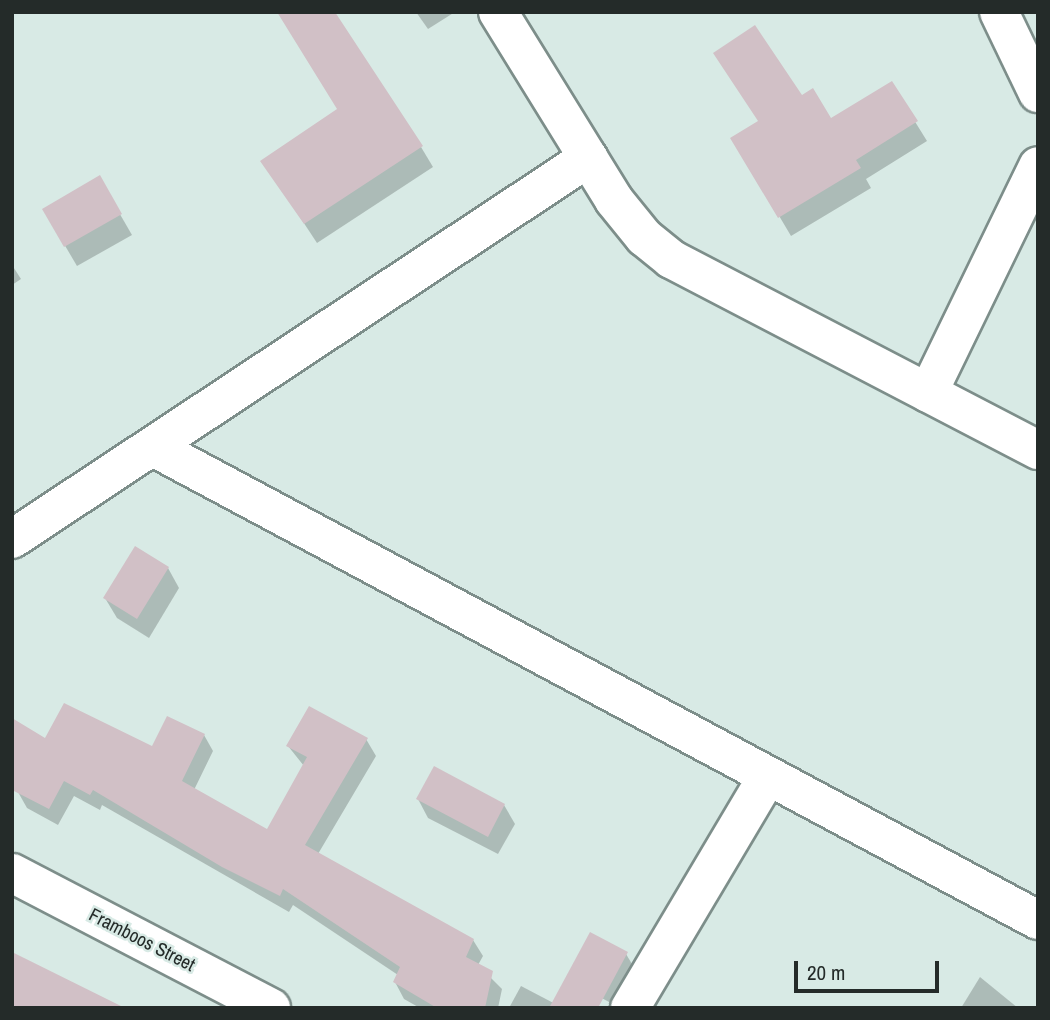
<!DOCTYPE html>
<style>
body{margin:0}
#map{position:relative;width:1050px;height:1020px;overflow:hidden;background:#d8eae5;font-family:"Archivo Narrow",sans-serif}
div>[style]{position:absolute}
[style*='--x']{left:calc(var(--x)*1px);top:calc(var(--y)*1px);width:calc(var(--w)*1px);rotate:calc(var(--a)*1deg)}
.shadow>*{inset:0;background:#0003}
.building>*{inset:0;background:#d1c0c6}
.roads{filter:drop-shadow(2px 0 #7d8e8a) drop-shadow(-2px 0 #7d8e8a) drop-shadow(0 2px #7d8e8a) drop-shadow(0 -2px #7d8e8a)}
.minor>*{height:38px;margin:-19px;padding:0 19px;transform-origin:19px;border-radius:19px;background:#fff}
span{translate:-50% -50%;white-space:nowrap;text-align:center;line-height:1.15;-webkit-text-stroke:5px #d8eae5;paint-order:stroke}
.street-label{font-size:19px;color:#242b29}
.frame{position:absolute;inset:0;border:14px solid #242b29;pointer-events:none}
.scale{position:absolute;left:794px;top:961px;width:145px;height:32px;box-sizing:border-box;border:4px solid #242b29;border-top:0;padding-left:9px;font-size:21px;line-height:24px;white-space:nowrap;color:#242b29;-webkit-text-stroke:5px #d8eae5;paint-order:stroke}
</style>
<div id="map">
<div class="shadow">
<div style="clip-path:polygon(416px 12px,455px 12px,428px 29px)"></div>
<div style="clip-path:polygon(891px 83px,927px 141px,866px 179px,871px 188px,791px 236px,733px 138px,801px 97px,831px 121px)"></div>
<div style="clip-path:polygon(421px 147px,433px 167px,317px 243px,263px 161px)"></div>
<div style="clip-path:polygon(99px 178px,132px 235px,77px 266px,44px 210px)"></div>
<div style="clip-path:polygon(12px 265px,21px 279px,12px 285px)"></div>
<div style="clip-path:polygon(168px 568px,179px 588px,149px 638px,117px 618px,105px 598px)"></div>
<div style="clip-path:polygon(204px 735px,213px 751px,194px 790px,267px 831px,304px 766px,288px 746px,366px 739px,376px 756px,318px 854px,473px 940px,483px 956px,478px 965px,502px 989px,498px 1008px,420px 1008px,404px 999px,395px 982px,398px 975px,293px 905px,289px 912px,102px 805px,100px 810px,74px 796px,58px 825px,27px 808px,18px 792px,46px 740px,153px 748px)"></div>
<div style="clip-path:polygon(418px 799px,504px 805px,515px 824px,498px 854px,428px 818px)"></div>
<div style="clip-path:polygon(626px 954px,632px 964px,611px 1003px,575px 984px)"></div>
<div style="clip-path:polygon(980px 977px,1018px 1008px,961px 1008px)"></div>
<div style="clip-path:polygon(521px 986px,563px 1008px,509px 1008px)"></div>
</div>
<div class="building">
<div style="clip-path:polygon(277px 12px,335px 12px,423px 146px,304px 224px,260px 161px,337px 109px)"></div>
<div style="clip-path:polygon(755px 25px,802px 95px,813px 88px,831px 118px,892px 81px,918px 121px,856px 160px,861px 168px,778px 218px,730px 138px,758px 121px,713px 53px)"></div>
<div style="clip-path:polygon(100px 175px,122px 214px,64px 247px,42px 209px)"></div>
<div style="clip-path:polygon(135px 546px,169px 567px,137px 619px,103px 598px)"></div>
<div style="clip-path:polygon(64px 703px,152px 746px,167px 716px,205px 734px,182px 781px,267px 829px,307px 757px,286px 746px,309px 706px,368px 738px,305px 845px,474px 939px,466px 957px,493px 971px,485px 1008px,437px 1008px,393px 982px,400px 967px,283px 889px,280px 896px,222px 867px,93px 790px,90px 795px,64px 781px,49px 809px,12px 790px,12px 718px,45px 738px)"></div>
<div style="clip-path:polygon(434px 766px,505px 804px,488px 837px,416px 799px)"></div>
<div style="clip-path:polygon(590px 932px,628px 952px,598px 1008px,549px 1008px)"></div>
<div style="clip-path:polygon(12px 952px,125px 1008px,12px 1008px)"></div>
</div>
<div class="roads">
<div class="minor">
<div style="--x:498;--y:12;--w:221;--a:58.3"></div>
<div style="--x:614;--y:200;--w:48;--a:51"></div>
<div style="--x:644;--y:237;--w:35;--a:39"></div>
<div style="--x:671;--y:259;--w:414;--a:27.5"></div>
<div style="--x:999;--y:12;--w:90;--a:64.3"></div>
<div style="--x:928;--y:393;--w:252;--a:-64.1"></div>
<div style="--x:155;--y:448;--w:1001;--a:28.13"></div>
<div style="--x:12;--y:539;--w:691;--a:-33.48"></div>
<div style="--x:12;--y:873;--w:292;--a:27.5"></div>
<div style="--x:630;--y:1008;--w:266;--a:-59.3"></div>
</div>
</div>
<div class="street-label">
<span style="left:142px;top:940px;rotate:27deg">Framboos Street</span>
</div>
<div class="frame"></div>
<div class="scale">20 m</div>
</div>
